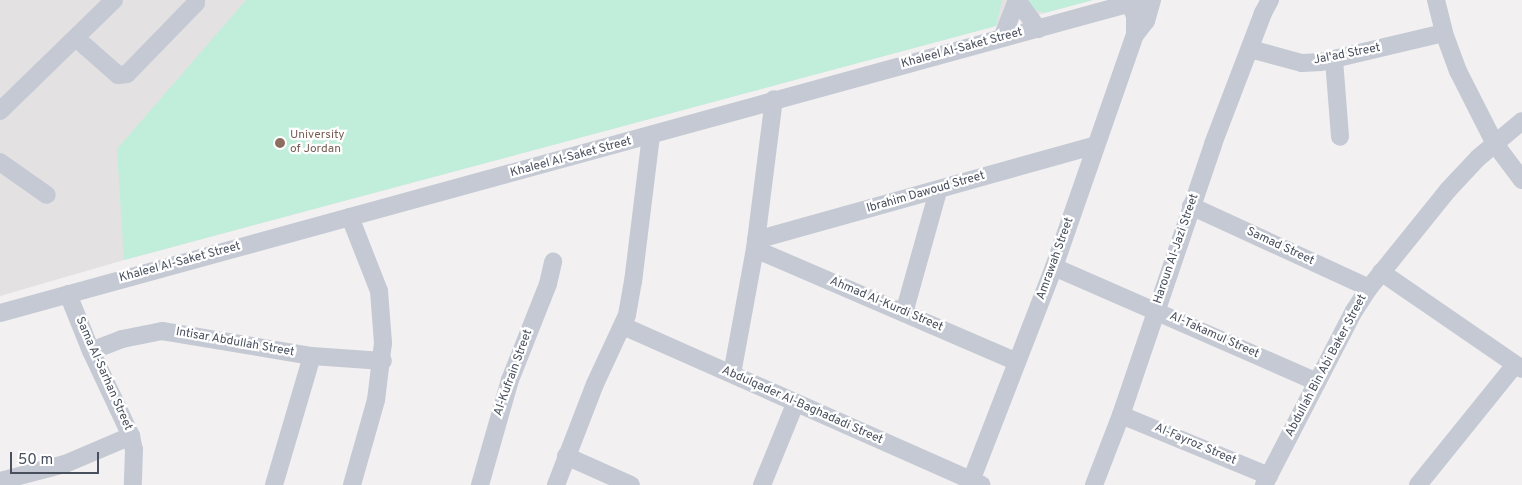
<!DOCTYPE html>
<style>
body{margin:0}
#map{position:relative;width:1522px;height:485px;overflow:hidden;background:#f2f0f0;font-family:Overpass,sans-serif}
div>[style]{position:absolute}
[style*='--x']{left:calc(var(--x)*1px);top:calc(var(--y)*1px);width:calc(var(--w)*1px);rotate:calc(var(--a)*1deg)}
.education>*{inset:0;background:#e3e1e2}
.green>*{inset:0;background:#c0eedb}
.minor>*{height:18px;margin:-9px;padding:0 9px;transform-origin:9px;border-radius:9px;background:#c4c9d4}
.dots>*{width:14px;height:14px;translate:-50% -50%;box-sizing:border-box;border:2px solid #fff;border-radius:50%}
span{translate:-50% -50%;white-space:nowrap;text-align:center;line-height:1.15;-webkit-text-stroke:4.5px #fff;paint-order:stroke}
.street-label{font-size:12px;color:#484f5d}
.education-label{font-size:12px;color:#785e54}
.left{translate:0 -50%;text-align:left}
.scale{position:absolute;left:10px;top:452px;width:89px;height:22px;box-sizing:border-box;border:2px solid #484f5d;border-top:0;padding-left:6px;font-size:15px;line-height:18px;white-space:nowrap;color:#484f5d;-webkit-text-stroke:4px #fff;paint-order:stroke}
</style>
<div id="map">
<div class="education">
<div style="clip-path:polygon(0 0,1093px 0,124px 260px,0 296px)"></div>
</div>
<div class="green">
<div style="clip-path:polygon(246px 0,1002px 0,996px 26px,124px 260px,117px 149px)"></div>
<div style="clip-path:polygon(1028px 0,1093px 0,1044px 13px,1031px 8px)"></div>
</div>
<div class="minor">
<div style="--x:1017;--y:0;--w:36;--a:54"></div>
<div style="--x:1436;--y:0;--w:34;--a:76"></div>
<div style="--x:1444;--y:33;--w:40;--a:69.8"></div>
<div style="--x:1458;--y:71;--w:82;--a:63.1"></div>
<div style="--x:1495;--y:144;--w:45;--a:53.1"></div>
<div style="--x:1135;--y:35;--w:18;--a:-52"></div>
<div style="--x:1146;--y:21;--w:22;--a:-74"></div>
<div style="--x:76;--y:38;--w:56;--a:41.4"></div>
<div style="--x:118;--y:75;--w:9;--a:-6"></div>
<div style="--x:127;--y:74;--w:99;--a:-45.8"></div>
<div style="--x:196;--y:3;--w:3;--a:-90"></div>
<div style="--x:1002;--y:38;--w:41;--a:-68.5"></div>
<div style="--x:1250;--y:49;--w:54;--a:15.1"></div>
<div style="--x:1302;--y:63;--w:19;--a:-3"></div>
<div style="--x:1321;--y:62;--w:126;--a:-13.3"></div>
<div style="--x:1334;--y:60;--w:77;--a:85.5"></div>
<div style="--x:0;--y:111;--w:159;--a:-44.2"></div>
<div style="--x:0;--y:162;--w:57;--a:35.1"></div>
<div style="--x:1191;--y:206;--w:196;--a:24.7"></div>
<div style="--x:350;--y:217;--w:79;--a:68.6"></div>
<div style="--x:379;--y:291;--w:52;--a:85.6"></div>
<div style="--x:383;--y:343;--w:57;--a:97"></div>
<div style="--x:376;--y:400;--w:88;--a:105.8"></div>
<div style="--x:756;--y:240;--w:353;--a:-15.6"></div>
<div style="--x:755;--y:249;--w:285;--a:23.3"></div>
<div style="--x:1054;--y:267;--w:287;--a:23.6"></div>
<div style="--x:1381;--y:272;--w:171;--a:34.5"></div>
<div style="--x:68;--y:294;--w:61;--a:68"></div>
<div style="--x:91;--y:351;--w:94;--a:64.8"></div>
<div style="--x:131;--y:436;--w:14;--a:78"></div>
<div style="--x:134;--y:450;--w:35;--a:92"></div>
<div style="--x:0;--y:313;--w:1184;--a:-15.33"></div>
<div style="--x:904;--y:313;--w:127;--a:-74.4"></div>
<div style="--x:623;--y:326;--w:392;--a:23.9"></div>
<div style="--x:91;--y:351;--w:33;--a:-21"></div>
<div style="--x:122;--y:339;--w:41;--a:-11.3"></div>
<div style="--x:162;--y:331;--w:152;--a:9.5"></div>
<div style="--x:312;--y:356;--w:71;--a:4"></div>
<div style="--x:732;--y:374;--w:127;--a:-79.6"></div>
<div style="--x:755;--y:249;--w:151;--a:-82.8"></div>
<div style="--x:1121;--y:415;--w:160;--a:22.4"></div>
<div style="--x:566;--y:456;--w:71;--a:24"></div>
<div style="--x:0;--y:481;--w:67;--a:-14.7"></div>
<div style="--x:65;--y:464;--w:72;--a:-23"></div>
<div style="--x:971;--y:481;--w:230;--a:-68.8"></div>
<div style="--x:1054;--y:267;--w:246;--a:-70.8"></div>
<div style="--x:1135;--y:35;--w:19;--a:-90"></div>
<div style="--x:1135;--y:16;--w:13;--a:-113"></div>
<div style="--x:274;--y:485;--w:134;--a:-73.6"></div>
<div style="--x:480;--y:485;--w:109;--a:-74.1"></div>
<div style="--x:510;--y:380;--w:103;--a:-68.4"></div>
<div style="--x:548;--y:284;--w:23;--a:-77"></div>
<div style="--x:556;--y:485;--w:108;--a:-68.9"></div>
<div style="--x:595;--y:384;--w:76;--a:-65.1"></div>
<div style="--x:627;--y:315;--w:34;--a:-80"></div>
<div style="--x:633;--y:282;--w:147;--a:-83"></div>
<div style="--x:762;--y:485;--w:87;--a:-67.8"></div>
<div style="--x:1094;--y:485;--w:75;--a:-68.9"></div>
<div style="--x:1121;--y:415;--w:286;--a:-71.2"></div>
<div style="--x:1213;--y:144;--w:140;--a:-69.1"></div>
<div style="--x:1263;--y:13;--w:15;--a:-62"></div>
<div style="--x:1264;--y:485;--w:196;--a:-62.7"></div>
<div style="--x:1354;--y:311;--w:27;--a:-57"></div>
<div style="--x:1369;--y:288;--w:126;--a:-51.1"></div>
<div style="--x:1448;--y:190;--w:44;--a:-46.8"></div>
<div style="--x:1478;--y:158;--w:57;--a:-40.1"></div>
<div style="--x:1418;--y:485;--w:154;--a:-51.1"></div>
</div>
<div class="dots">
<div style="left:280px;top:143px;background:#8d6e63"></div>
</div>
<div class="street-label">
<span style="left:962px;top:49px;rotate:-15deg">Khaleel Al-Saket Street</span>
<span style="left:1347px;top:55px;rotate:-11deg">Jal'ad Street</span>
<span style="left:571px;top:158px;rotate:-15deg">Khaleel Al-Saket Street</span>
<span style="left:926px;top:193px;rotate:-16deg">Ibrahim Dawoud Street</span>
<span style="left:1280px;top:247px;rotate:25deg">Samad Street</span>
<span style="left:1177px;top:249px;rotate:-71deg">Haroun Al-Jazi Street</span>
<span style="left:1056px;top:259px;rotate:-70deg">Amrawah Street</span>
<span style="left:180px;top:263px;rotate:-15deg">Khaleel Al-Saket Street</span>
<span style="left:886px;top:305px;rotate:23deg">Ahmad Al-Kurdi Street</span>
<span style="left:1214px;top:336px;rotate:24deg">Al-Takamul Street</span>
<span style="left:235px;top:343px;rotate:10deg">Intisar Abdullah Street</span>
<span style="left:1327px;top:366px;rotate:-62deg">Abdullah Bin Abi Baker Street</span>
<span style="left:514px;top:373px;rotate:-70deg">Al-Kufrain Street</span>
<span style="left:103px;top:374px;rotate:66deg">Sama Al-Sarhan Street</span>
<span style="left:802px;top:406px;rotate:24deg">Abdulqader Al-Baghadadi Street</span>
<span style="left:1195px;top:445px;rotate:23deg">Al-Fayroz Street</span>
</div>
<div class="education-label">
<span class="left" style="left:290px;top:143px">University<br>of Jordan</span>
</div>
<div class="scale">50 m</div>
</div>
